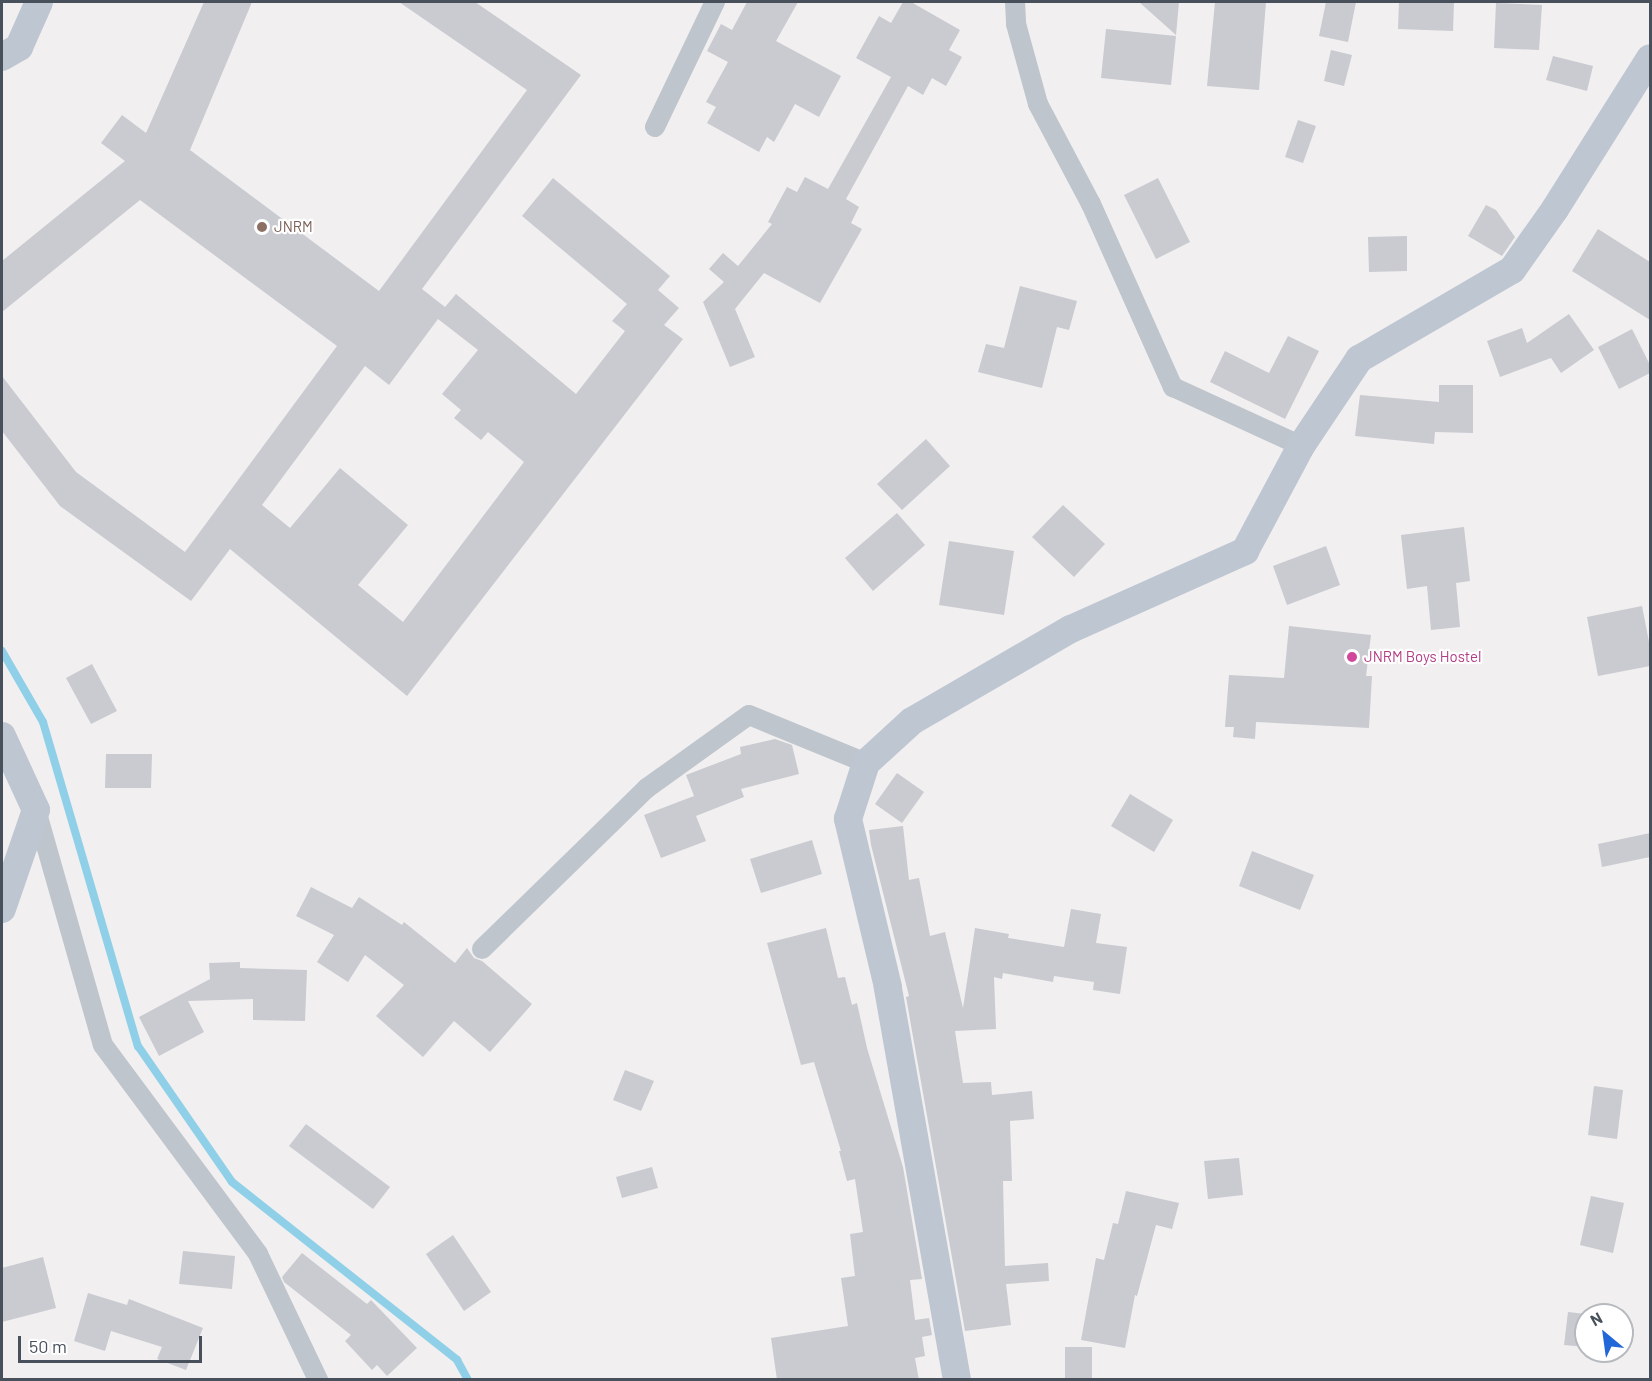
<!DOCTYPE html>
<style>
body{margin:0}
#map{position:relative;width:1652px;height:1381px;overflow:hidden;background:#f1efef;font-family:Barlow,sans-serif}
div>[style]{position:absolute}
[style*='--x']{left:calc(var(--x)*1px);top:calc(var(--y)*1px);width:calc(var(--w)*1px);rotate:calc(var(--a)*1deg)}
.stream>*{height:8px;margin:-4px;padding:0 4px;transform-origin:4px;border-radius:4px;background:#8fd0e8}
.building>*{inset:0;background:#c9cbd1}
.street>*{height:20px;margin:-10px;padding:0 10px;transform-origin:10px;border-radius:10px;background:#bec5cd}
.secondary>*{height:28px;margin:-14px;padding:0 14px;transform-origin:14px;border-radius:14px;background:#bec6d2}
.dots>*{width:16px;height:16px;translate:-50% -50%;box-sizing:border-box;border:3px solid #fff;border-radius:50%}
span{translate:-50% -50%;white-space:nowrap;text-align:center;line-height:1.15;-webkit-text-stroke:4.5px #fff;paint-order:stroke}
.education-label{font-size:15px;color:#785e54}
.left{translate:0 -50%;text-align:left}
.hotel-label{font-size:15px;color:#b23c85}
.frame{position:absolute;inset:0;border:3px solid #48515b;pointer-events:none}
.north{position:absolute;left:1574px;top:1303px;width:60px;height:60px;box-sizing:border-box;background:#fff;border:2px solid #b6b9bd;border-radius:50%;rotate:331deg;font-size:16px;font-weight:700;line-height:24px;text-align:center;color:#48515b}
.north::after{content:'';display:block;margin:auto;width:21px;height:27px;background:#2267d8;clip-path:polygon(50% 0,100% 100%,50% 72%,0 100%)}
.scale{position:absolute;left:18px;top:1336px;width:184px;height:27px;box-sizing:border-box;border:3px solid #48515b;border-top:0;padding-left:8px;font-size:18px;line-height:21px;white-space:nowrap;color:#48515b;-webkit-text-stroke:4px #fff;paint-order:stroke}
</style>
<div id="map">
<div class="stream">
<div style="--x:2;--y:651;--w:82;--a:60"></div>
<div style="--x:43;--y:722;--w:338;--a:73.7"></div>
<div style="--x:138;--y:1046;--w:165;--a:55.3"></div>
<div style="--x:232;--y:1182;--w:287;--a:38.3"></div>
<div style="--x:457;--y:1360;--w:23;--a:61"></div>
</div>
<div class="building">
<div style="clip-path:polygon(evenodd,204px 2px,252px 2px,190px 150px,379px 291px,527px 90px,399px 2px,475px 2px,581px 75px,422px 289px,445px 307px,456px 294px,576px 394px,625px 331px,612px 321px,627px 304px,522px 216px,553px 178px,670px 276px,658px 290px,679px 308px,664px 325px,683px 339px,407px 696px,230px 549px,191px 601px,60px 506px,2px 431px,2px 376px,76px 472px,185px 552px,337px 346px,140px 200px,2px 312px,2px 261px,125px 161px,101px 143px,122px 115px,146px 133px,204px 2px,438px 319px,478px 350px,442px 394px,461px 410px,454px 418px,481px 440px,488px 432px,524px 462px,403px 622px,358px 585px,408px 525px,340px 468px,290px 528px,262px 505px,365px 366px,389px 385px,438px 319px)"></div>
<div style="clip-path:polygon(747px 2px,798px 2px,776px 41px,841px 76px,819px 117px,795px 104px,774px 142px,767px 137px,759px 152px,707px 123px,716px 107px,706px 102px,728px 62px,707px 51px,721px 24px,732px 30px)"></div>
<div style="clip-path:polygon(903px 2px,911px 2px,960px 30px,949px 50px,962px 57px,946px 86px,932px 78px,923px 95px,908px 86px,846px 199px,859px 207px,851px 223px,862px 229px,820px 303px,764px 273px,735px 309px,755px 357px,730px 367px,703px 302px,724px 282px,709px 269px,723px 253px,738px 266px,772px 224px,768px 222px,787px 187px,797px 192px,805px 177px,828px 189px,891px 77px,856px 58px,879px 16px,891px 23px)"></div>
<div style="clip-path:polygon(1139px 2px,1179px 2px,1176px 35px)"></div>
<div style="clip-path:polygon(1215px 2px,1266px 2px,1259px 90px,1207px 86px)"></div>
<div style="clip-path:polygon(1326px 2px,1356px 2px,1348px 42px,1319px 36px)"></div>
<div style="clip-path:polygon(1399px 2px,1454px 2px,1453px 31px,1398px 29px)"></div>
<div style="clip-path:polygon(1496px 3px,1542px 5px,1539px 50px,1494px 48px)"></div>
<div style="clip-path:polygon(1106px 29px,1176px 36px,1171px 85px,1101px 78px)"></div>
<div style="clip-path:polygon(1331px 50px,1352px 55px,1344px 86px,1324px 81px)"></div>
<div style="clip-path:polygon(1553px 56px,1593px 66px,1587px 91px,1546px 80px)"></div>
<div style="clip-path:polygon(1298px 120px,1316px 126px,1303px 163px,1285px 157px)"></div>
<div style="clip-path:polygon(1158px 178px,1190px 242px,1156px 259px,1124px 195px)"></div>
<div style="clip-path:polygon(1486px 205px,1496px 210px,1515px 237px,1502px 256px,1468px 236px)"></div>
<div style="clip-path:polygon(1598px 229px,1650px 262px,1650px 320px,1572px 271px)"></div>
<div style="clip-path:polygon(1407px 236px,1407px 271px,1369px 272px,1368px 237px)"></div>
<div style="clip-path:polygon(1020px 286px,1077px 301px,1069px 330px,1057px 327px,1042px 388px,978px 372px,986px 344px,1004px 348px)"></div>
<div style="clip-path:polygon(1569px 314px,1594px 350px,1561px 373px,1551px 358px,1500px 377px,1487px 341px,1522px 328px,1527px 343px)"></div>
<div style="clip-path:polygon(1632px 329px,1650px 365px,1650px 373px,1619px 389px,1598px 347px)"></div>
<div style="clip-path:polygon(1288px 336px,1319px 351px,1285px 419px,1210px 382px,1225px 351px,1269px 373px)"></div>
<div style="clip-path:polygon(1439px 385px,1473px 385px,1473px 433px,1435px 432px,1434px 444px,1355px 436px,1360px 395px,1439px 402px)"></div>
<div style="clip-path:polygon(926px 439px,950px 466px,902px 510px,877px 484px)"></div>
<div style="clip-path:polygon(1063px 505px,1105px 544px,1074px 577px,1032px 537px)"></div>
<div style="clip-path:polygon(897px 513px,925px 545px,873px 591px,845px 558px)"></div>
<div style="clip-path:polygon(1464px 527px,1470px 581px,1456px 583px,1460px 627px,1431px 630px,1427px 586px,1407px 589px,1401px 535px)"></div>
<div style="clip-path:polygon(949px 541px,1014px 551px,1004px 615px,939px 605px)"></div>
<div style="clip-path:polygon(1326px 546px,1340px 585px,1287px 605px,1273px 566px)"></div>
<div style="clip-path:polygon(1642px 606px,1650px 647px,1650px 666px,1598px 676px,1587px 617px)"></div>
<div style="clip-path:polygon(1289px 626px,1371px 635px,1366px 676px,1372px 676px,1369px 728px,1256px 722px,1255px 739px,1233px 737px,1234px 727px,1225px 727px,1229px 675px,1284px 678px)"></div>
<div style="clip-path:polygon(92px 664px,117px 711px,91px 724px,66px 678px)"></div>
<div style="clip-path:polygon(775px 739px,792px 745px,799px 774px,741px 789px,744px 797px,696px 816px,706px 841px,661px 858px,644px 815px,694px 796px,686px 775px,741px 754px,740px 747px)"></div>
<div style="clip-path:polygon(106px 754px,152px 754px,151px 788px,105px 788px)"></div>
<div style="clip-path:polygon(897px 773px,924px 792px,902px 823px,875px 804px)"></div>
<div style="clip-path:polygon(1130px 794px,1173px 820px,1154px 852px,1111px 826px)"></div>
<div style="clip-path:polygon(903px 826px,909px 880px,919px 878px,930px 936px,945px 932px,963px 1008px,975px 928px,1009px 934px,1008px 938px,1064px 947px,1071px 909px,1101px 914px,1096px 943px,1127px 947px,1120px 994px,1093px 990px,1094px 982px,1054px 976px,1053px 982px,1003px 973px,1002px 979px,994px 977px,996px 1029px,955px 1031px,963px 1083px,991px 1082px,992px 1095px,1032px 1091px,1034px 1119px,1010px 1121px,1012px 1181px,1003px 1181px,1005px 1266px,1048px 1263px,1049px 1281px,1006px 1284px,1011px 1325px,965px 1331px,906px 997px,909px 996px,871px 845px,869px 830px)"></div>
<div style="clip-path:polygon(1650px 833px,1650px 857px,1602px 867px,1598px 844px)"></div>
<div style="clip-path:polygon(812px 840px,822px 874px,761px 893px,750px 859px)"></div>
<div style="clip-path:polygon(1252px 851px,1314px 875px,1300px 910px,1239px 886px)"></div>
<div style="clip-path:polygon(311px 887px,352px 908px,359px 897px,402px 925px,404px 922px,455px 963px,467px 948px,474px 958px,482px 961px,532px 1004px,490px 1052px,454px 1021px,423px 1057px,376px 1016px,404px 985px,365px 955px,348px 982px,317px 962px,334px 935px,296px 916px)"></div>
<div style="clip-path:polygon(826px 928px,838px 978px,845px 977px,852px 1005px,857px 1003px,867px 1048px,903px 1167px,922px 1279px,910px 1280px,915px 1320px,929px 1318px,932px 1335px,922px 1337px,925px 1356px,915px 1358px,919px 1380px,777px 1380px,771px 1338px,848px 1326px,841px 1278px,855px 1276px,850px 1234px,863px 1232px,855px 1179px,847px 1181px,839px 1151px,841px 1151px,814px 1062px,801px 1065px,767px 943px)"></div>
<div style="clip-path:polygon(240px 962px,240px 968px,307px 970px,305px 1021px,253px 1020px,253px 999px,188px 1001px,204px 1032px,159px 1056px,139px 1017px,210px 979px,209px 963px)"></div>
<div style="clip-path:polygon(625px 1070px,654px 1081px,641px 1111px,613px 1100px)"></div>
<div style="clip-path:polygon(1594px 1086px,1623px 1090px,1617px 1139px,1588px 1135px)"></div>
<div style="clip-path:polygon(306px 1124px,390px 1187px,373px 1209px,289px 1146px)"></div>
<div style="clip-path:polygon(1239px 1158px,1243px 1195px,1208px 1199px,1204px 1161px)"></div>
<div style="clip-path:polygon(652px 1167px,658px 1188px,622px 1198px,616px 1177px)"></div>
<div style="clip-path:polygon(1126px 1191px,1179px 1203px,1172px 1229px,1156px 1225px,1137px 1296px,1135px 1295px,1125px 1348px,1081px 1340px,1096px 1258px,1104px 1260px,1113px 1223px,1118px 1224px)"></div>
<div style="clip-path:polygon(1591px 1196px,1624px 1203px,1613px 1253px,1580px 1245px)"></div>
<div style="clip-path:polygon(453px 1235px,491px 1292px,464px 1311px,426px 1254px)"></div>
<div style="clip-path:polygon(183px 1251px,235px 1256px,232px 1289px,179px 1284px)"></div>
<div style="clip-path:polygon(302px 1253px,367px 1304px,371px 1300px,417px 1348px,387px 1376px,377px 1365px,372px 1370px,345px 1341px,351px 1335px,284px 1282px,282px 1277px)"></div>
<div style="clip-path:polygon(43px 1257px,56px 1308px,2px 1322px,2px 1268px)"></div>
<div style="clip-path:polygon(88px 1293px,127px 1305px,129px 1299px,203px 1328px,186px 1370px,157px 1359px,162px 1347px,111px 1331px,105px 1351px,74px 1341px)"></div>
<div style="clip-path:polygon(1568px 1312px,1586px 1314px,1586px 1347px,1564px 1345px)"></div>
<div style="clip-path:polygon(1065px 1347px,1092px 1347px,1092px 1380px,1065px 1380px)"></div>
</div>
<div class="street">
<div style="--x:1015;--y:2;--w:22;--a:87"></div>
<div style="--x:1016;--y:24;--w:83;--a:74.6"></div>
<div style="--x:1038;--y:104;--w:113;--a:62.1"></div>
<div style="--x:1091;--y:204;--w:201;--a:65.9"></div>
<div style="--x:1173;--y:387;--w:141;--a:24.7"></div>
<div style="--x:655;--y:127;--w:139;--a:-64.4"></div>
<div style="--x:36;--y:810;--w:244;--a:74.1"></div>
<div style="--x:103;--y:1045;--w:260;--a:53.4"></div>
<div style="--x:258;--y:1254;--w:140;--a:64.5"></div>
<div style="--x:482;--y:949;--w:231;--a:-44.3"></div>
<div style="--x:647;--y:788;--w:125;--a:-35.6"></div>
<div style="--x:749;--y:715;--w:126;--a:22.3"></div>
</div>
<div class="secondary">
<div style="--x:2;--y:57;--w:20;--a:-30"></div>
<div style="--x:19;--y:47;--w:49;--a:-66"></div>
<div style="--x:2;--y:736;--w:81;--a:65.3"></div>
<div style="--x:36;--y:810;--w:105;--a:109"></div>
<div style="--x:957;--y:1380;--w:399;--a:-100"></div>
<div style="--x:888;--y:987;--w:173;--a:-103.4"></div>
<div style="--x:848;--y:819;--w:59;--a:-72.2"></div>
<div style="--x:866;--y:763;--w:62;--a:-42.4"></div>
<div style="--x:912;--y:721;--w:184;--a:-30.1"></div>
<div style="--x:1071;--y:629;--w:191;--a:-24.1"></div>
<div style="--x:1245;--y:551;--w:119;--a:-61.9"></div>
<div style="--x:1301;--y:446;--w:105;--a:-56.3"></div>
<div style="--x:1359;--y:359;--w:177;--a:-30.2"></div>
<div style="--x:1512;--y:270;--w:75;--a:-54.8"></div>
<div style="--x:1555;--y:209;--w:178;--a:-57.8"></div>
</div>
<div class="dots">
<div style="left:262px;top:227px;background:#8d6e63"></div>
<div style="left:1352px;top:657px;background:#d1479c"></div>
</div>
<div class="education-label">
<span class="left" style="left:274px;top:227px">JNRM</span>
</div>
<div class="hotel-label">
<span class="left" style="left:1364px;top:657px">JNRM Boys Hostel</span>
</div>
<div class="frame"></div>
<div class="north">N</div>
<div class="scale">50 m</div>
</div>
